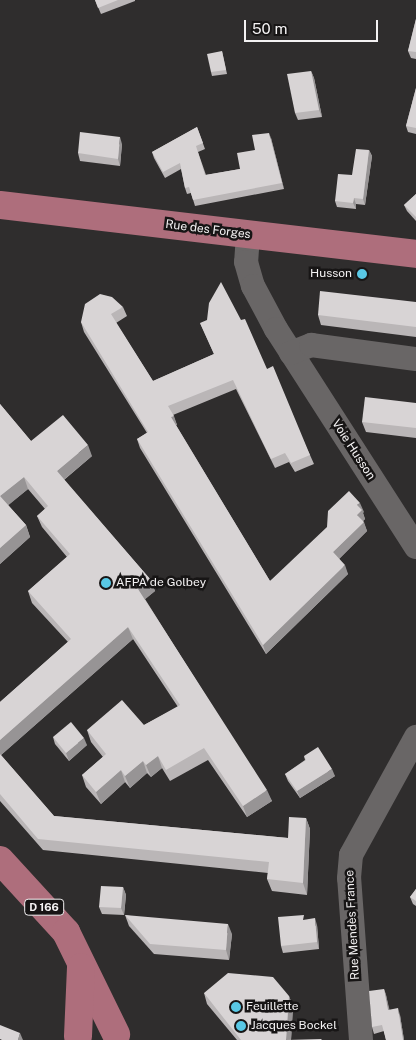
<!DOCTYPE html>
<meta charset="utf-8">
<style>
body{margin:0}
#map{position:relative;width:416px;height:1040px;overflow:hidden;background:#2f2d2d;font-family:"Public Sans",sans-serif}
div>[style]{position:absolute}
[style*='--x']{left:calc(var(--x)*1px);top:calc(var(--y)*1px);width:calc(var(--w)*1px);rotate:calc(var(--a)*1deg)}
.minor>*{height:24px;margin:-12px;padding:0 12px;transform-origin:12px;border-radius:12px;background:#696666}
.major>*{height:28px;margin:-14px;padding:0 14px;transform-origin:14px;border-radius:14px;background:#ae6e7c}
.wall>*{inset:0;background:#bab6b7}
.shaded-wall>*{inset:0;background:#979495}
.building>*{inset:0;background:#d8d4d5}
.dots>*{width:14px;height:14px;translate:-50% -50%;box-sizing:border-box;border:2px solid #171515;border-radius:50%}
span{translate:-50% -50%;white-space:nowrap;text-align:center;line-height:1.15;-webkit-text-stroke:5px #171515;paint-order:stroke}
.shield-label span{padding:1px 4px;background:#171515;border:1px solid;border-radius:4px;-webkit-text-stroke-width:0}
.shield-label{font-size:11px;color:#f4f2f3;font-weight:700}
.street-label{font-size:12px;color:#f4f2f3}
.poi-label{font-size:12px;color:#f4f2f3}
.right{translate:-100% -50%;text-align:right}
.left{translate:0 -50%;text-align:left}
.scale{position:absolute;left:244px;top:20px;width:134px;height:22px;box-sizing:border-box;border:2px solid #f4f2f3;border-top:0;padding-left:6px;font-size:15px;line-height:18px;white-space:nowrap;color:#f4f2f3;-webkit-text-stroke:4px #171515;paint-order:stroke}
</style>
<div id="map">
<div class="minor">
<div style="--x:248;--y:235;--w:27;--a:94"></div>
<div style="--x:246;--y:262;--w:25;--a:74"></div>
<div style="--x:253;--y:286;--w:49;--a:61.9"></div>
<div style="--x:276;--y:329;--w:259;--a:57.3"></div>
<div style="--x:291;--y:353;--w:22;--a:-22"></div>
<div style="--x:311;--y:345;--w:106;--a:7.6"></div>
<div style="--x:361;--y:1040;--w:162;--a:-94.2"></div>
<div style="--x:349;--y:878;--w:23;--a:-85"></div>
<div style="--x:351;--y:855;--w:135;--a:-61.2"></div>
</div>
<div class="major">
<div style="--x:0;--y:205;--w:419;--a:6.7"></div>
<div style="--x:0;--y:860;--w:98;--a:47.5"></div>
<div style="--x:66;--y:932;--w:114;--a:63.9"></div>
<div style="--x:78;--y:1036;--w:69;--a:-87.5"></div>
</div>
<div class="wall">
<div style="clip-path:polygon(95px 0,135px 0,135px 1px,101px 14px)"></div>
<div style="clip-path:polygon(416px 19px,416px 59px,411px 58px,408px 51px)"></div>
<div style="clip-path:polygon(222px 51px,227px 74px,212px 76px,211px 72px)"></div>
<div style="clip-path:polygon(311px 71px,314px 78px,322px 117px,298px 120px,295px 113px)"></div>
<div style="clip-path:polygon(416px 88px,416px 134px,408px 132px,406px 126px)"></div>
<div style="clip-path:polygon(197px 127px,205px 149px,198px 152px,206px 175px,240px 169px,255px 150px,271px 138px,284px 189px,195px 206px,191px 193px,187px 194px,185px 188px,181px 169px,165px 178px,154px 158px,152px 152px)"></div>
<div style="clip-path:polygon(122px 144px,120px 166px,80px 161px,78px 153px)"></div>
<div style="clip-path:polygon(369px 150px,372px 156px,365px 205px,356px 204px,356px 209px,337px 207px,335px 201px)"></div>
<div style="clip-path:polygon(416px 194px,416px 221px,407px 211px,404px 205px)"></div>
<div style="clip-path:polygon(416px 302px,416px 337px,321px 325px,318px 315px)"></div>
<div style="clip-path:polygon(123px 307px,127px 316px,116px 323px,153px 381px,214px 354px,200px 323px,267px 369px,310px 455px,314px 464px,295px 472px,289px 462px,275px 468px,236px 389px,173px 415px,177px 425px,176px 425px,270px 581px,364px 512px,363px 513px,365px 519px,363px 521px,367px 531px,339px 559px,348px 574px,266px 654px,140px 448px,137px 439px,147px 433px,84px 332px,81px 322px)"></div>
<div style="clip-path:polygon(416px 403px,416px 438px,366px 432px,362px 422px)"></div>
<div style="clip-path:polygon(0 404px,31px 441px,92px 456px,64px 480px,150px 579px,155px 591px,145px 599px,272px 801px,247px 817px,208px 760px,170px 781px,162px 768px,151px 777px,147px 773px,130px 788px,125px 782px,101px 804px,86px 787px,82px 775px,103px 757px,91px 742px,87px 730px,144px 725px,178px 707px,133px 639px,1px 755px,54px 816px,288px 838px,306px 818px,310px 829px,307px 895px,272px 891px,267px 879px,268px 873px,43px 850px,0 801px,0 702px,68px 642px,32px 603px,28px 591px,67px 557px,42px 527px,37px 516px,45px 509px,28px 489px,8px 505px,26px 525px,30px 537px,0 564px)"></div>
<div style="clip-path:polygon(53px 737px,87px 745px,69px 761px,55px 744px)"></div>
<div style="clip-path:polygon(304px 756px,335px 776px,300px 798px,288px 781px,285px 774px,305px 760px)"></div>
<div style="clip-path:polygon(123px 887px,126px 895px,124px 915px,102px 914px,99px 907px)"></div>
<div style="clip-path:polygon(416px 889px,416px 906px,413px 904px,410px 897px)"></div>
<div style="clip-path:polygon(125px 915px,232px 934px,229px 960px,154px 954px,129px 926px)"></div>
<div style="clip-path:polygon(317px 925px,319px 949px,283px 953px,281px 946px)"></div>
<div style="clip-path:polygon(384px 989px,386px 995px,389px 1010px,400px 1015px,404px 1040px,386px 1040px,384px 1031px,374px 1034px,372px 1027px)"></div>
<div style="clip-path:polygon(204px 993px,289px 996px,293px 1007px,291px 1040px,322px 1040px,237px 1040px,207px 1004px)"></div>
</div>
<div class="shaded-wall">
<div style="clip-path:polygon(311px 71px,314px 78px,322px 117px,319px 110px)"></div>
<div style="clip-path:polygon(269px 133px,271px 138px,284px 189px,282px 183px)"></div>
<div style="clip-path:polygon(120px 137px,122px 144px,120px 166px,118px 159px)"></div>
<div style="clip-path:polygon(369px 150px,372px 156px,365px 205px,363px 199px)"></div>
<div style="clip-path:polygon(354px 198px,356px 204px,356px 209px,353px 203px)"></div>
<div style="clip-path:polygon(174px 416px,177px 425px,175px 426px,171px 417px)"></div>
<div style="clip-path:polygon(88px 445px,92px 456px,61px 482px,57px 471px)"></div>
<div style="clip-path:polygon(24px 477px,28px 489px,5px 508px,0 496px)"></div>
<div style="clip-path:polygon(360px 503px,364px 512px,363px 513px,365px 519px,360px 524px,357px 515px,357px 505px)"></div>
<div style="clip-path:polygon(364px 522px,367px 531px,336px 562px,333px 552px)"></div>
<div style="clip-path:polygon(26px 525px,30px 537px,0 564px,0 548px)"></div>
<div style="clip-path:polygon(345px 565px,348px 574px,266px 654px,263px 645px)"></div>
<div style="clip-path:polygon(150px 579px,155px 591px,143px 601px,138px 589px)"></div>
<div style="clip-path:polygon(128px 627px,133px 639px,0 756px,0 740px)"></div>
<div style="clip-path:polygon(84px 738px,87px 745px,69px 761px,66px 753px)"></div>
<div style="clip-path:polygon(158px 756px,162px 768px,151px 777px,146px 765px)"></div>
<div style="clip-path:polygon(143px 761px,147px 773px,130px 788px,125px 776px)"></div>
<div style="clip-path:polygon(332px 769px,335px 776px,300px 798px,297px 791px)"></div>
<div style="clip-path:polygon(121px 770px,125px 782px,101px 804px,96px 792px)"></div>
<div style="clip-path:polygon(267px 790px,272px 801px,247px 817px,243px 806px)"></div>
<div style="clip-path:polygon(306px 818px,310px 829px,307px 895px,303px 883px)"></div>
<div style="clip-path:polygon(123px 887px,126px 895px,124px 915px,121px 908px)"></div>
<div style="clip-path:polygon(315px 918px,317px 925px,319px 949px,317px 942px)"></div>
<div style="clip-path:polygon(228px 924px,232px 934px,229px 960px,226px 950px)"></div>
<div style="clip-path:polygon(384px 989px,386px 995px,391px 1016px,388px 1010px)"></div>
<div style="clip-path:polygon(289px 996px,293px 1007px,291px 1040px,286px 1040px)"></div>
<div style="clip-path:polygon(398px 1008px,400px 1015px,404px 1040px,403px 1040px)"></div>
<div style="clip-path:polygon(20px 1033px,23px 1040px,18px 1040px)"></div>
</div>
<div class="building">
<div style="clip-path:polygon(95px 0,118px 0,98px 8px)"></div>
<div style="clip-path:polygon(416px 19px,416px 52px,408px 51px)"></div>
<div style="clip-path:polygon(222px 51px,226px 70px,211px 72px,207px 54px)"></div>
<div style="clip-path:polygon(311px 71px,319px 110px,295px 113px,287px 74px)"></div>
<div style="clip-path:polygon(416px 88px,416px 128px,406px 126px)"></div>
<div style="clip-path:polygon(197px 127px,203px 143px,196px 146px,205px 175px,240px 169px,237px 153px,255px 150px,252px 135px,269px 133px,282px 183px,193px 200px,189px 187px,185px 188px,180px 163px,163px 172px,152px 152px)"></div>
<div style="clip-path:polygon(80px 132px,120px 137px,118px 159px,78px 153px)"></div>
<div style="clip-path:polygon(356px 149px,369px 150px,363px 199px,354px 198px,353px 203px,335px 201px,338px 174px,352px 175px)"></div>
<div style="clip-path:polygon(416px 194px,416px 217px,404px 205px)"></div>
<div style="clip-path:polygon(221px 282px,241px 320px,245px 319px,267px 369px,273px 366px,310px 455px,291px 463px,285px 453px,271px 459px,233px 380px,168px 406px,174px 416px,171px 417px,270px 581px,327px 527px,328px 511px,349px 491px,360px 503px,357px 505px,362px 510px,357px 515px,364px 522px,333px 552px,345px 565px,263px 645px,137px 439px,148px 432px,81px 322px,85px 304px,100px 294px,112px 297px,123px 307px,111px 314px,153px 381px,214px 354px,200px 323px,207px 320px,209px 303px)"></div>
<div style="clip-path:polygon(320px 291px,416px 302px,416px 327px,318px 315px)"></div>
<div style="clip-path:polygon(365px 397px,416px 403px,416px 428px,362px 422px)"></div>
<div style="clip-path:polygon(0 404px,31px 441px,63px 415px,88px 445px,57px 471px,150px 579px,138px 589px,267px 790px,243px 806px,204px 748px,166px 770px,158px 756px,146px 765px,143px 761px,125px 776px,121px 770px,96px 792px,82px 775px,106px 754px,87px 730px,122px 700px,144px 725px,180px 705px,128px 627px,0 740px,0 702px,71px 639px,28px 591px,70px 554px,37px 516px,48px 506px,24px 477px,0 496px,26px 525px,0 548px)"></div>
<div style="clip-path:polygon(71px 722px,84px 738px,66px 753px,53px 737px)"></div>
<div style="clip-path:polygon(318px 747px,332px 769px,297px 791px,285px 774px,306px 760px,304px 756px)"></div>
<div style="clip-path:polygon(0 754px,54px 816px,288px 838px,289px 817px,306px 818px,303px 883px,267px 879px,269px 862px,38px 839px,0 794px)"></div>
<div style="clip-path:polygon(101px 886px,123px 887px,121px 908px,99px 907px)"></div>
<div style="clip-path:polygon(416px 889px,416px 901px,410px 897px)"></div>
<div style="clip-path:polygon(125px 915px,228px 924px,226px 950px,150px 944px)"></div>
<div style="clip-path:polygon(304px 915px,303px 920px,315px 918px,317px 942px,281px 946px,278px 917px)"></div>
<div style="clip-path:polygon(228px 973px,273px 977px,289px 996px,286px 1040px,321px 1039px,322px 1040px,241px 1040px,204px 993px)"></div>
<div style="clip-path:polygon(384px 989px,388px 1010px,398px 1008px,403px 1040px,386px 1040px,382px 1025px,372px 1027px,369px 991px)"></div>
<div style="clip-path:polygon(0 1025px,20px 1033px,18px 1040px,2px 1040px,0 1039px)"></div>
</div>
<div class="dots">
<div style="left:362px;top:274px;background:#59c8e5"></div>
<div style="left:106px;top:583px;background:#59c8e5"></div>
<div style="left:236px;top:1007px;background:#59c8e5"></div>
<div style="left:241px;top:1026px;background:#59c8e5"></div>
</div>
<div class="shield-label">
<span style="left:44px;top:907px">D 166</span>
</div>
<div class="street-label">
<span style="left:208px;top:230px;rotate:7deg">Rue des Forges</span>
<span style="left:353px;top:450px;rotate:57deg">Voie Husson</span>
<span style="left:353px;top:925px;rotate:-93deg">Rue Mendès France</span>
</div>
<div class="poi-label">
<span class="right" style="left:352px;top:274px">Husson</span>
<span class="left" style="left:116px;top:583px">AFPA de Golbey</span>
<span class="left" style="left:246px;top:1007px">Feuillette</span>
<span class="left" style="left:251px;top:1026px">Jacques Bockel</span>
</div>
<div class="scale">50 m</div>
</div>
